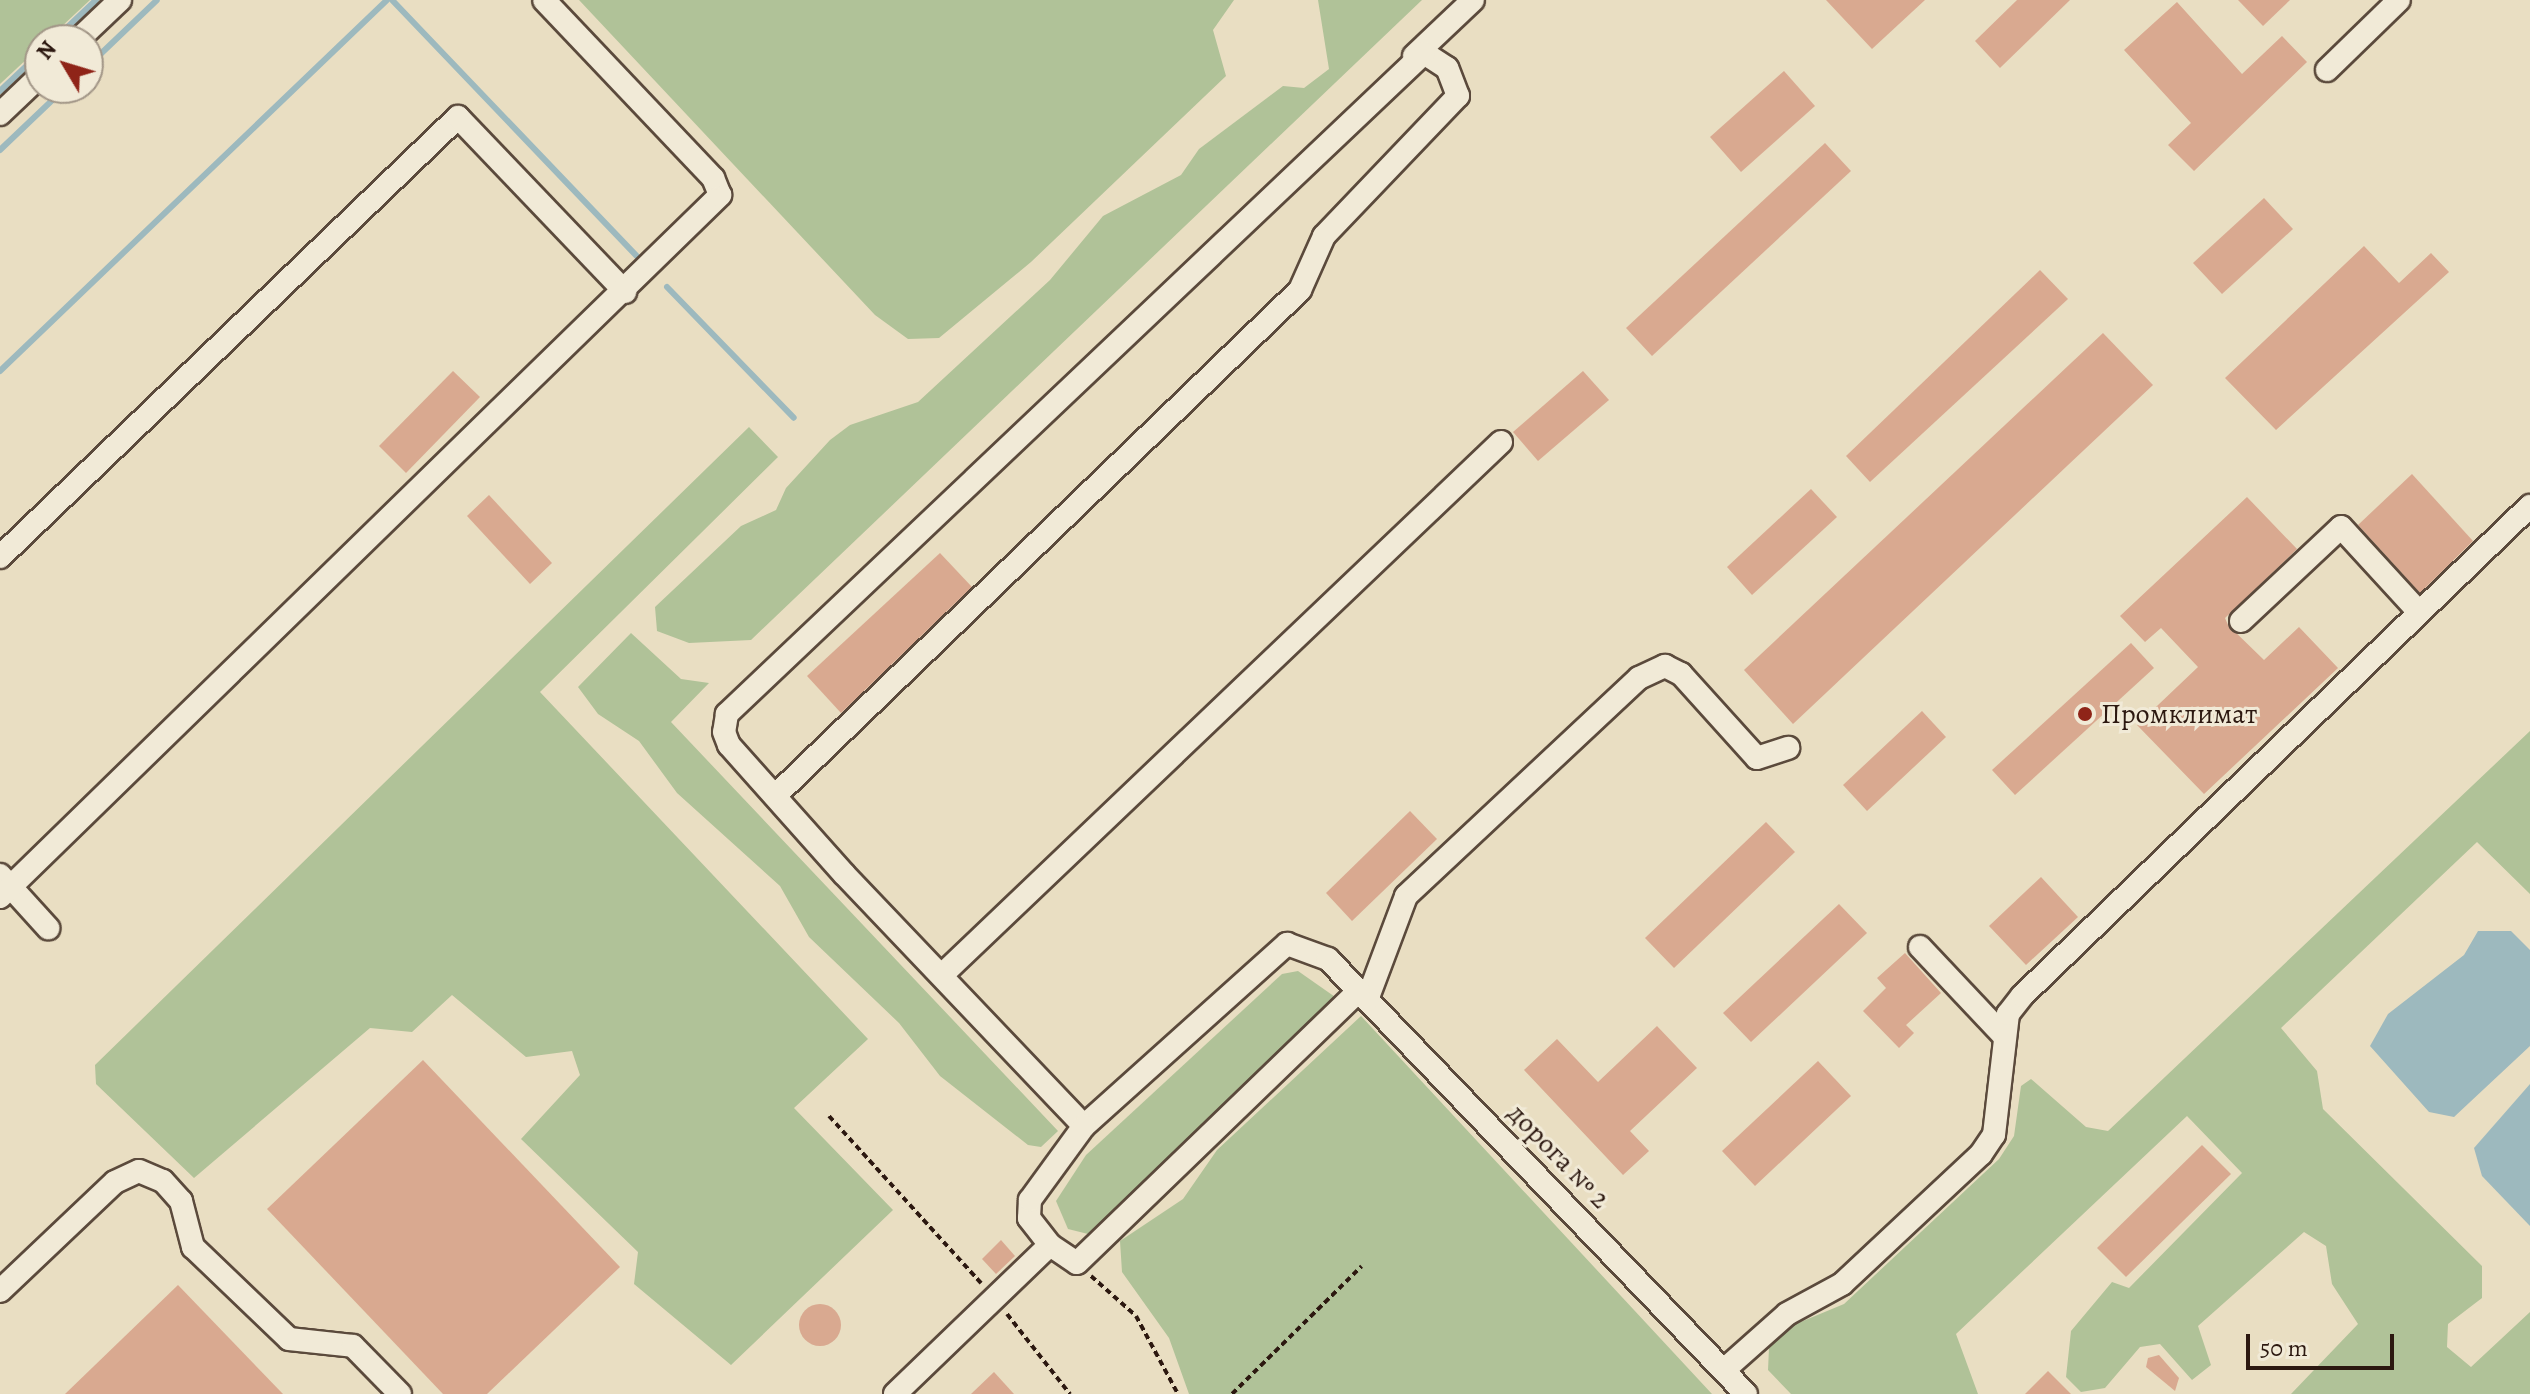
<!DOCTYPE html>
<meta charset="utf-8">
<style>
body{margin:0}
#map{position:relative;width:2530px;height:1394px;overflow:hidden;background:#e9dec2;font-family:Alegreya,serif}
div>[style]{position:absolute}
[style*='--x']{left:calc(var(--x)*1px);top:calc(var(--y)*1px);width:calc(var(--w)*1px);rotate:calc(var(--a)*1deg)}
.green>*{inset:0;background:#b0c298}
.water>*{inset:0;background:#9db9be}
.stream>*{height:6px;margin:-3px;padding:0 3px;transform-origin:3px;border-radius:3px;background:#9db9be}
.building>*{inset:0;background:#d9a990}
.round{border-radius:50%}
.path>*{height:4px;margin-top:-2px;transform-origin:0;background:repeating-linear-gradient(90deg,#2c1810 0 6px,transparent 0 10px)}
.roads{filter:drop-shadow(2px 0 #5b4a3c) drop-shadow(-2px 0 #5b4a3c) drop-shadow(0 2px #5b4a3c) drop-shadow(0 -2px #5b4a3c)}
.minor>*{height:22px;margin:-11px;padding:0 11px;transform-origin:11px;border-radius:11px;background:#f1ead7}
.dots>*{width:22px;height:22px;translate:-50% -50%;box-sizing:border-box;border:4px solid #f1ead7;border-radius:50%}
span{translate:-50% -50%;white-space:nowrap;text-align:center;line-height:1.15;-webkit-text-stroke:6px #f1ead7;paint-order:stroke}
.poi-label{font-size:28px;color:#2c1810}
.left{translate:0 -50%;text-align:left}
.street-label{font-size:28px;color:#2c1810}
.north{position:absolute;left:24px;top:24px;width:80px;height:80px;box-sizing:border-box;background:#f1ead7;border:2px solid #a29687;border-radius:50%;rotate:308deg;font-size:22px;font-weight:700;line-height:32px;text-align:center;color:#2c1810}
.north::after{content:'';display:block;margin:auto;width:28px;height:36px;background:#8f2418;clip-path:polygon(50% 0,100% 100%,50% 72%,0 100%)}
.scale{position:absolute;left:2246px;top:1334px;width:148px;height:36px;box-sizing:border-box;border:4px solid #2c1810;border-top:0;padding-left:10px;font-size:24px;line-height:28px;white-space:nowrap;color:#2c1810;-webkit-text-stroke:6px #f1ead7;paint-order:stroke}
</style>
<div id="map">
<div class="green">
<div style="clip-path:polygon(0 0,90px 0,0 84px)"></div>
<div style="clip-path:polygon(579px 0,1234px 0,1213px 30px,1226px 76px,1031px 262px,939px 338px,908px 339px,875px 315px)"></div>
<div style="clip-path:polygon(1318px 0,1422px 0,751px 640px,689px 643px,657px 631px,655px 607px,741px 526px,776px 510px,786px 488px,830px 440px,850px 425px,918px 402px,1050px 280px,1103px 216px,1181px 175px,1199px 149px,1283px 86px,1304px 88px,1329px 69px)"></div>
<div style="clip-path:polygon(749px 427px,778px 457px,540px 692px,868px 1039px,794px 1108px,893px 1210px,731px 1365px,634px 1284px,638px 1252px,521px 1139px,580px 1075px,572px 1051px,526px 1057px,452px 995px,412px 1032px,370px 1028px,194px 1178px,96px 1084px,95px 1065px)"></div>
<div style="clip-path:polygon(631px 633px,681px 679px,709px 683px,671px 722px,1058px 1131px,1041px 1147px,1028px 1145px,940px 1076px,899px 1023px,809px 937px,780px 886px,677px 793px,639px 741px,598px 714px,578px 687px)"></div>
<div style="clip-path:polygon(2530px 731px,2530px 894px,2477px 842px,2281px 1028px,2317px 1071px,2323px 1109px,2482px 1266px,2482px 1298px,2448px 1324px,2447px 1347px,2471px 1367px,2530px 1312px,2530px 1394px,2291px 1394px,2358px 1324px,2332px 1284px,2326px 1246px,2304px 1232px,2198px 1326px,2211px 1365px,2192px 1380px,2160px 1344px,2140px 1347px,2105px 1388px,2081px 1392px,2066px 1377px,2071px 1331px,2112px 1282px,2129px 1288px,2242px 1173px,2187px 1116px,1956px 1334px,1978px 1394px,1791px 1394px,1768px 1370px,1769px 1348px,1791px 1326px,1844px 1304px,1999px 1159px,2014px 1136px,2021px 1086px,2031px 1079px,2086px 1127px,2108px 1131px)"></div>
<div style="clip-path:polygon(1298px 971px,1338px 999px,1092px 1235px,1068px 1229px,1056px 1201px,1086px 1155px,1282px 974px)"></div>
<div style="clip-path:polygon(1361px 1016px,1712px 1394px,1189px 1394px,1169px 1338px,1122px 1272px,1120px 1241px,1183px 1199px,1217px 1150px)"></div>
</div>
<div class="water">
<div style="clip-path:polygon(2478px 931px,2511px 931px,2530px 950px,2530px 1046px,2454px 1117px,2429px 1112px,2370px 1046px,2388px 1014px,2464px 955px)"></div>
<div style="clip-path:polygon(2530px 1084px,2530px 1226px,2482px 1176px,2474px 1148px)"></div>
</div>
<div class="stream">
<div style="--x:392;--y:0;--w:354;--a:46.3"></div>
<div style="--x:54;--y:40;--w:58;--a:-43.6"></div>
<div style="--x:88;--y:66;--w:95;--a:-43.7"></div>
<div style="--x:0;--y:91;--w:55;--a:-43.5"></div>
<div style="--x:0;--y:150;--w:90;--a:-43.6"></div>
<div style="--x:667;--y:287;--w:182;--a:45.9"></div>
<div style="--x:0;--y:371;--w:536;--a:-43.79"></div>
</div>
<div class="building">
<div style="clip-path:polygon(1826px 0,1925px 0,1872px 49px)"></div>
<div style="clip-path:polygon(2017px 0,2070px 0,2000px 68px,1975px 41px)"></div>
<div style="clip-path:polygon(2238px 0,2290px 0,2263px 26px)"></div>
<div style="clip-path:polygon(2177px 2px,2242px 74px,2282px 36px,2307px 62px,2194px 171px,2168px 145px,2191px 123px,2124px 50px)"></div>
<div style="clip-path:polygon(1784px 71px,1815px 106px,1741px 172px,1710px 137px)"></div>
<div style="clip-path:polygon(1825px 143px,1851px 171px,1652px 356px,1626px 328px)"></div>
<div style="clip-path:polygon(2264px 198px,2293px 229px,2222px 294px,2193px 263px)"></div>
<div style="clip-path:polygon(2364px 246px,2399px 283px,2431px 253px,2449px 272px,2276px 430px,2225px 378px)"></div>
<div style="clip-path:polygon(2040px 270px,2068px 299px,1870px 482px,1846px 456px)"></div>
<div style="clip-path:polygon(2103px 333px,2153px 385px,1793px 724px,1744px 670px)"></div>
<div style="clip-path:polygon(453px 371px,480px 397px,406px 473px,379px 446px)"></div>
<div style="clip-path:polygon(1583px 371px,1609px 400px,1538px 461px,1513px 432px)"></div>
<div style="clip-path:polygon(2412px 474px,2473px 541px,2420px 593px,2358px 525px)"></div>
<div style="clip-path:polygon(1811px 489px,1837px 517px,1752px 595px,1727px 567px)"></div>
<div style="clip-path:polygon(489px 495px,552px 563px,530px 584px,467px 516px)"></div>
<div style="clip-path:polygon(2247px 497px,2297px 549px,2225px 618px,2228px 625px,2264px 660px,2299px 627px,2338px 668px,2204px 794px,2137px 725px,2198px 667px,2161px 628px,2145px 642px,2120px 616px)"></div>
<div style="clip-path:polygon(940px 553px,972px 587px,841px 713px,807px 676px)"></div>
<div style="clip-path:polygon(2131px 643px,2154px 668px,2015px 795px,1992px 770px)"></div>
<div style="clip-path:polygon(1922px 711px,1946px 737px,1867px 811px,1843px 785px)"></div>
<div style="clip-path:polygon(1410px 811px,1437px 839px,1352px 921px,1326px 893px)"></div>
<div style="clip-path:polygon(1766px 822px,1795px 852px,1674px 968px,1645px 938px)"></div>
<div style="clip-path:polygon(2041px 877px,2078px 917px,2026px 965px,1989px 926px)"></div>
<div style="clip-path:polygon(1839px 904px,1867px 933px,1751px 1042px,1723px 1013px)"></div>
<div style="clip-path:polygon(1905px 953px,1941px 993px,1906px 1025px,1914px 1033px,1899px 1048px,1863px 1011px,1886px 988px,1877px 978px)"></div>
<div style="clip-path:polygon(1657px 1026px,1697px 1068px,1630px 1131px,1649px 1151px,1623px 1175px,1524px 1070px,1557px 1039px,1598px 1082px)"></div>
<div style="clip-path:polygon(423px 1060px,620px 1267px,487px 1394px,443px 1394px,267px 1209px)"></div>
<div style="clip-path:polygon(1818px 1061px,1851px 1096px,1755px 1186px,1722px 1151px)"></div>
<div style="clip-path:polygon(2202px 1145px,2231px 1174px,2126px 1277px,2097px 1248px)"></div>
<div style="clip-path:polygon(1001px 1240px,1015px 1256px,996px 1274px,982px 1259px)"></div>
<div style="clip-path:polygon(178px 1285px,283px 1394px,65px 1394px)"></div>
<div class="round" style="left:799px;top:1304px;width:42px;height:42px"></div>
<div style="clip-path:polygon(2159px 1355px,2179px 1378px,2175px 1391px,2146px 1367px,2148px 1358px)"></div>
<div style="clip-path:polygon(2048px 1371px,2071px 1394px,2025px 1394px)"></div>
<div style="clip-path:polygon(994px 1372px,1014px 1394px,971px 1394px)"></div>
</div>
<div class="path">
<div style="--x:829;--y:1116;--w:226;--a:47.7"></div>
<div style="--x:1091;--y:1276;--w:60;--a:41.6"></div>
<div style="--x:1136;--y:1316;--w:89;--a:61.7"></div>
<div style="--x:1007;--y:1314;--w:102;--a:51.8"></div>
<div style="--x:1232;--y:1394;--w:182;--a:-44.6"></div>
</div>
<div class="roads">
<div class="minor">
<div style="--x:78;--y:40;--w:58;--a:-43.6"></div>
<div style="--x:1414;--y:56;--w:81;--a:-43.5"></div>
<div style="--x:2327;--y:70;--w:100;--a:-44.2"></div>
<div style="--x:0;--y:114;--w:55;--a:-43.5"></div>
<div style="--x:0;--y:557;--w:635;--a:-43.85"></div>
<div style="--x:458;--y:117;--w:242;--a:46.3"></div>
<div style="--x:2241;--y:621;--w:137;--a:-43.2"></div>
<div style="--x:2341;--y:527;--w:115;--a:47.5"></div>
<div style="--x:775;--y:796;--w:729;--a:-43.94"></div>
<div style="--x:1300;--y:290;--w:59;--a:-66"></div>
<div style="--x:1324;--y:236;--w:194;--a:-46.3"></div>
<div style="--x:1458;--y:96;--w:30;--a:-111"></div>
<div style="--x:1447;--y:68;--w:27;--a:-147"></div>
<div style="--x:1424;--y:53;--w:961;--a:136.52"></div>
<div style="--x:727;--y:714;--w:18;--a:99"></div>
<div style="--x:724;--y:732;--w:14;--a:69"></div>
<div style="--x:729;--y:745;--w:173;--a:48.3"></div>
<div style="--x:844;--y:874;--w:348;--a:46.4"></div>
<div style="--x:1084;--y:1126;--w:273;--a:-41.9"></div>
<div style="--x:1287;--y:944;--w:44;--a:20.1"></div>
<div style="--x:1328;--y:959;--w:603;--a:46.14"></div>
<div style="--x:0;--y:875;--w:72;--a:47.8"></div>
<div style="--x:0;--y:897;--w:1006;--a:-44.27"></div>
<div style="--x:720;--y:195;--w:18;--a:-112"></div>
<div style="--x:713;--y:178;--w:245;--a:-133.5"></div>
<div style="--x:1920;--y:947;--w:121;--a:46.7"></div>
<div style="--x:943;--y:974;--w:771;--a:-43.63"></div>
<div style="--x:1367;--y:1000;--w:111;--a:-69.4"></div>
<div style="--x:1406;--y:896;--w:319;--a:-43.1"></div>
<div style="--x:1639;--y:678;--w:29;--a:-25"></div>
<div style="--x:1665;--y:666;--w:18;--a:27"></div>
<div style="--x:1681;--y:674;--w:113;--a:47.9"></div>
<div style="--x:1757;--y:758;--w:33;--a:-18"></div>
<div style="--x:1050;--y:1245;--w:32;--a:34"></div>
<div style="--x:1077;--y:1263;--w:392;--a:-44"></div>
<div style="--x:0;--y:1291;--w:158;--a:-43.5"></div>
<div style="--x:115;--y:1182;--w:26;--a:-25"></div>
<div style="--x:139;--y:1171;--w:26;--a:23"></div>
<div style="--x:163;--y:1181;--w:27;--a:48"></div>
<div style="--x:181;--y:1201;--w:48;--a:75.4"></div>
<div style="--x:193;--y:1247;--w:133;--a:43.8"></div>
<div style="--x:289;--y:1339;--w:64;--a:6.2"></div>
<div style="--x:353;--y:1346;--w:67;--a:45.6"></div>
<div style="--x:1724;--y:1370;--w:84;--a:-41.6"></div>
<div style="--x:1787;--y:1314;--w:63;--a:-28.6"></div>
<div style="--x:1842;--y:1284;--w:190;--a:-43.1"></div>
<div style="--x:1981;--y:1154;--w:23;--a:-56"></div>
<div style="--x:1994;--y:1135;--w:122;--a:-83.4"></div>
<div style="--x:2008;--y:1014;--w:23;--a:-52"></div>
<div style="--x:2022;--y:996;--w:706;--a:-43.97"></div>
<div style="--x:895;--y:1394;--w:215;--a:-43.9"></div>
<div style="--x:1050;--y:1245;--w:34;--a:-128"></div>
<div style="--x:1029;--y:1218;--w:18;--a:-87"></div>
<div style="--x:1030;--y:1200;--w:92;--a:-53.9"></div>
</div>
</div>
<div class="dots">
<div style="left:2085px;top:714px;background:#8f2418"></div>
</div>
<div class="poi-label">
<span class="left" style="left:2101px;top:714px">Промклимат</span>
</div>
<div class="street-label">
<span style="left:1559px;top:1156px;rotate:46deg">дорога № 2</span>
</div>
<div class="north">N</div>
<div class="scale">50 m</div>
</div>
